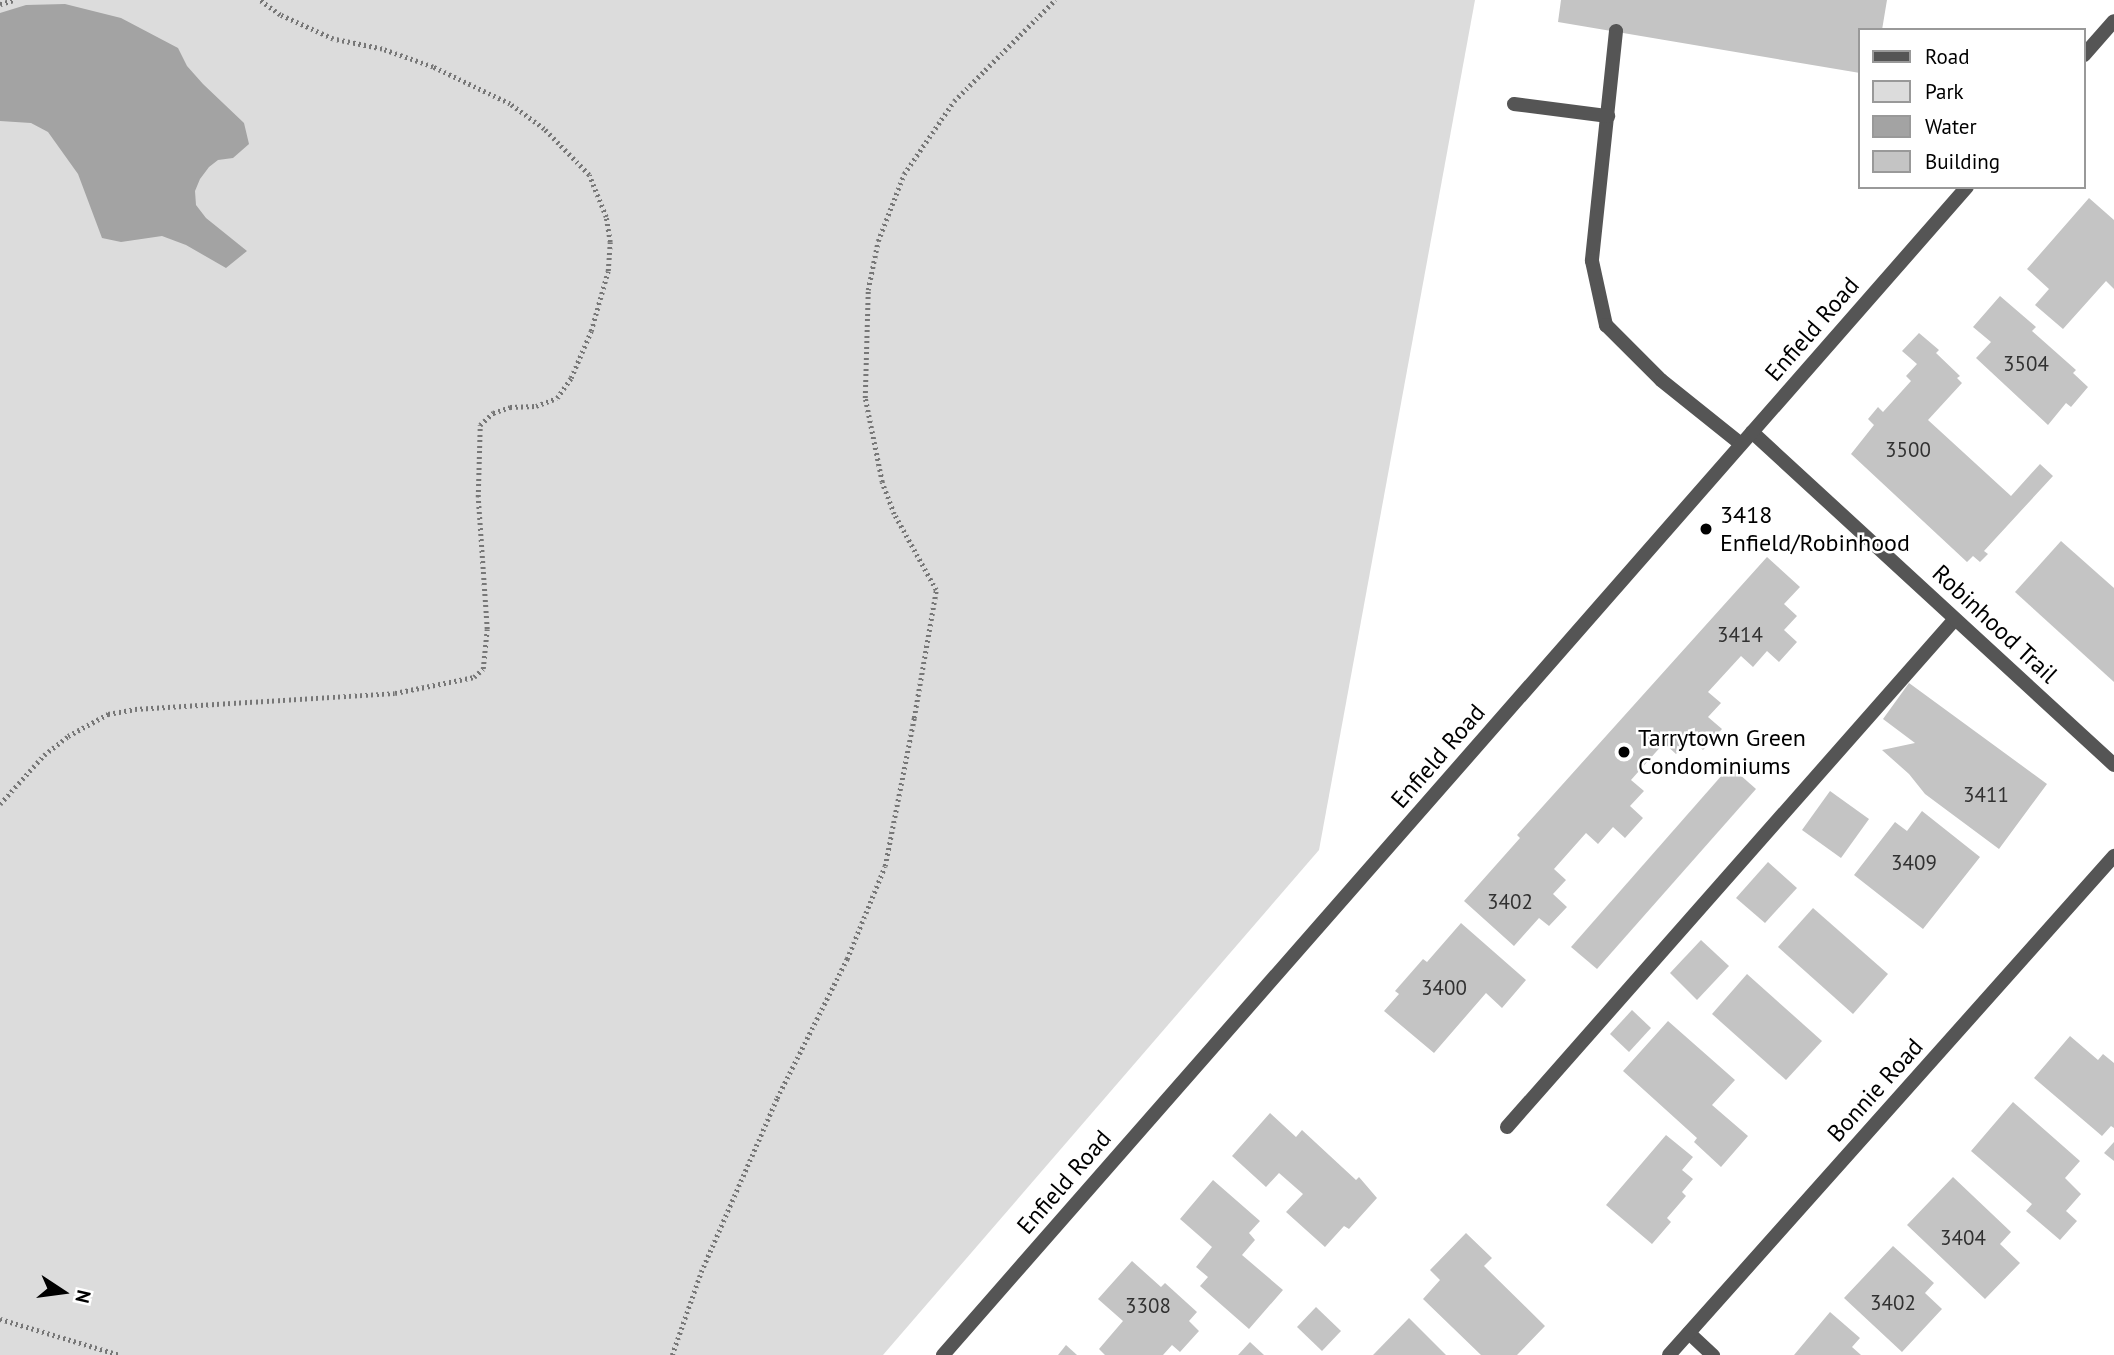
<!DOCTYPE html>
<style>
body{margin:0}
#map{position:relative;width:2114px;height:1355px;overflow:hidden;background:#fff;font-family:"PT Sans",sans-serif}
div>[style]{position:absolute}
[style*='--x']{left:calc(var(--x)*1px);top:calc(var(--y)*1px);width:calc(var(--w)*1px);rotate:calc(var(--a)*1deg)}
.green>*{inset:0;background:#dcdcdc}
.water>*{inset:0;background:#a3a3a3}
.building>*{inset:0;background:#c4c4c4}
.path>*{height:4.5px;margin-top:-2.25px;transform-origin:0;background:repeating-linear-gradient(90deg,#777 0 2px,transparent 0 5.5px)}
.service>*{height:14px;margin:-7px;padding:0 7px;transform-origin:7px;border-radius:7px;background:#555}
.minor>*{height:14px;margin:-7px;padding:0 7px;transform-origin:7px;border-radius:7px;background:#555}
.tertiary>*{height:14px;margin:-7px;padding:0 7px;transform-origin:7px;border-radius:7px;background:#555}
.dots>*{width:19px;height:19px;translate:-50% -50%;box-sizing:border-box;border:4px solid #fff;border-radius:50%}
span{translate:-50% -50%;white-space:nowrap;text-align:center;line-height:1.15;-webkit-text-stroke:5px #fff;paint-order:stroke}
.number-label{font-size:21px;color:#313131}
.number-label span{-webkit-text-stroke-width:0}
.street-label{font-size:24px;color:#000}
.poi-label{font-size:24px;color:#000}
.left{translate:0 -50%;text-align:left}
.legend{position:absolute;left:1858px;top:28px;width:228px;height:161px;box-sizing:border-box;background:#fff;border:2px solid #999;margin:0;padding:9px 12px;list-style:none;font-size:21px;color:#000}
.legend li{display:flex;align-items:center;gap:14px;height:35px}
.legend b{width:35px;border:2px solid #999}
.north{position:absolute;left:28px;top:1257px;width:70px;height:70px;-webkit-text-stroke:5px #fff;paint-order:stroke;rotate:103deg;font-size:19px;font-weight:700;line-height:28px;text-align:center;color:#000}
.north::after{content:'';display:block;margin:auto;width:24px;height:32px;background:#000;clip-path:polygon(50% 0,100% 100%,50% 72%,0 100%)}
</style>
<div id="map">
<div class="green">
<div style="clip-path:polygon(0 0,1475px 0,1319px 850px,883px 1355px,0 1355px)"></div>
</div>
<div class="water">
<div style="clip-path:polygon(65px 4px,121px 18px,178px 48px,187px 66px,203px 84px,244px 123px,249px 144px,233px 158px,218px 160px,209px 167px,200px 179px,195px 191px,196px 205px,206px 218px,247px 251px,226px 268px,186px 245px,162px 236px,121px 242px,102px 238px,78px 174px,48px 132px,31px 123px,0 121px,0 13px,26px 5px)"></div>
</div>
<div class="building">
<div style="clip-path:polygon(1561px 0,1887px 0,1882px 30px,1860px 30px,1860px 73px,1558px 22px)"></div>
<div style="clip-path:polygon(2089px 198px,2114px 220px,2114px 289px,2106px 281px,2063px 329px,2035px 305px,2049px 289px,2027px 269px)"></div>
<div style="clip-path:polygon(2000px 296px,2036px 327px,2032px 331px,2076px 370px,2073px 373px,2088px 387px,2071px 407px,2066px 403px,2048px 425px,1976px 358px,1991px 342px,1973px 327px)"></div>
<div style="clip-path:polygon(1919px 333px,1939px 350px,1936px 353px,1960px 376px,1957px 378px,1962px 383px,1928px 420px,2011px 496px,2040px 464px,2053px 476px,1984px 551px,1988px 554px,1980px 562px,1973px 556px,1967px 562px,1851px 454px,1874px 425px,1868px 419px,1878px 407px,1883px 412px,1911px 381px,1906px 376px,1917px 364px,1902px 351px)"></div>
<div style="clip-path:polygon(2061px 541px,2114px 588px,2114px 682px,2015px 592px)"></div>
<div style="clip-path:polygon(1767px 557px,1800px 587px,1784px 604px,1797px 616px,1784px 630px,1797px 642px,1779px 662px,1767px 651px,1753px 667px,1741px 656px,1708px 692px,1721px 703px,1708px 717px,1722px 729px,1703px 750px,1690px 738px,1676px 754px,1664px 743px,1631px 780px,1644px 791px,1630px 806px,1643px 818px,1625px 838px,1613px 827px,1598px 844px,1586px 833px,1554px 869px,1566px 880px,1553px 894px,1567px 907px,1549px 926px,1539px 918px,1514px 946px,1464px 901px,1520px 838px,1517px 835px)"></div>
<div style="clip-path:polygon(1909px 683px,2047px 784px,1999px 849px,1925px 794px,1909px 774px,1882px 750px,1915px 743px,1883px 719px)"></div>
<div style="clip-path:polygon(1730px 766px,1756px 789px,1597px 969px,1571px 947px)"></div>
<div style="clip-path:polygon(1830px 791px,1869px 819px,1841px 858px,1802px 830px)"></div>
<div style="clip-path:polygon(1922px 811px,1980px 857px,1923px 929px,1854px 875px,1895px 822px,1907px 831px)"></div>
<div style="clip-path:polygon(1768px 862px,1797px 888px,1765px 923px,1736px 898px)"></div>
<div style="clip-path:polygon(1813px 908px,1888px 974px,1853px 1014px,1778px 947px)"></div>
<div style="clip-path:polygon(1461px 923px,1526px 980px,1502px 1008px,1486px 993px,1434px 1053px,1384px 1011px,1399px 994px,1395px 991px,1423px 959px,1427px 962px)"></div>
<div style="clip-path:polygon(1701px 940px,1729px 966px,1697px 1000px,1670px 973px)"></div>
<div style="clip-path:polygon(1747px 974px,1822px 1041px,1786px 1080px,1712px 1014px)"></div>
<div style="clip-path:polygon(1632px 1010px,1651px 1028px,1629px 1052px,1610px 1034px)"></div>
<div style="clip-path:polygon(1668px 1021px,1735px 1080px,1712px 1105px,1748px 1136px,1721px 1167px,1694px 1142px,1697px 1138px,1623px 1071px)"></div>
<div style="clip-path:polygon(2070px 1036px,2098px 1060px,2103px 1054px,2114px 1063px,2114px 1128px,2111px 1126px,2102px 1136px,2034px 1078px)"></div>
<div style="clip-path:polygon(2013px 1102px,2080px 1161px,2065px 1178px,2081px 1194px,2066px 1211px,2077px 1221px,2060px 1240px,2026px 1211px,2032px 1204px,1971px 1151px)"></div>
<div style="clip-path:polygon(1270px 1113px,1296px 1137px,1302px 1130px,1356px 1180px,1359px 1177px,1377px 1198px,1349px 1229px,1344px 1226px,1325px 1247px,1286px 1212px,1303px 1194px,1279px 1173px,1266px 1187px,1232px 1156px)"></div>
<div style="clip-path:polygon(1666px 1135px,1693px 1157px,1682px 1170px,1693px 1179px,1682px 1192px,1686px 1196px,1667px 1218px,1671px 1222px,1652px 1244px,1606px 1205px)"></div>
<div style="clip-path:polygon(2114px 1142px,2114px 1161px,2104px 1153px)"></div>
<div style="clip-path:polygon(1953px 1177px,2011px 1232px,2000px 1244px,2020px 1263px,1985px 1299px,1907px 1225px)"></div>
<div style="clip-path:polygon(1213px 1180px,1260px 1221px,1249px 1233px,1255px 1240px,1242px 1255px,1283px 1290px,1249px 1329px,1200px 1286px,1208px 1277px,1196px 1267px,1212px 1247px,1180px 1219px)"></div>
<div style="clip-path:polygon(1466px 1233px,1492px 1258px,1484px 1266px,1545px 1326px,1517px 1355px,1481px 1355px,1423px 1299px,1440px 1280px,1430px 1270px)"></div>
<div style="clip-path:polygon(1893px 1246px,1934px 1283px,1925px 1293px,1942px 1309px,1902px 1352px,1844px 1298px)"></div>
<div style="clip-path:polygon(1132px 1261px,1161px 1287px,1165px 1283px,1197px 1312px,1189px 1321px,1199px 1331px,1180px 1352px,1172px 1345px,1163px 1355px,1105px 1355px,1099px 1349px,1123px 1321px,1098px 1299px)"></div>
<div style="clip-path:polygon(1316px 1307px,1341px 1331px,1322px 1351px,1297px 1327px)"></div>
<div style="clip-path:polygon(1830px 1312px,1860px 1338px,1852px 1347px,1861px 1355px,1794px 1355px)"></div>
<div style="clip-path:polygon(1409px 1318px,1446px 1355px,1373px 1355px)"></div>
<div style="clip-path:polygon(1250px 1342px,1264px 1355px,1238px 1355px)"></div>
<div style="clip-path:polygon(1066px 1345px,1077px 1355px,1058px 1355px)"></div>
</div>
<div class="path">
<div style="--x:0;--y:4;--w:15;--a:-16"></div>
<div style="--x:0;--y:804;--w:66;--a:-48.1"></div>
<div style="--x:44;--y:755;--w:31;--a:-38"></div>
<div style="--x:68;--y:736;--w:46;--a:-28.8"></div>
<div style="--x:108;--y:714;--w:27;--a:-10"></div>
<div style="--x:135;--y:709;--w:260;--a:-3.5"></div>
<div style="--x:395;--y:693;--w:81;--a:-11.4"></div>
<div style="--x:474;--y:677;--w:12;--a:-42"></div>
<div style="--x:483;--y:669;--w:40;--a:-84.3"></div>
<div style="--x:487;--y:629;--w:132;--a:-93.9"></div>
<div style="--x:478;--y:497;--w:72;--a:-88.4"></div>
<div style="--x:480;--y:425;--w:18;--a:-43"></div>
<div style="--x:493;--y:413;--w:18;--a:-19"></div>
<div style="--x:510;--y:407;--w:26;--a:-2"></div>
<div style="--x:536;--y:406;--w:22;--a:-21"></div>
<div style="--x:557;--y:398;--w:24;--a:-55"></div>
<div style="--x:571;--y:378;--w:51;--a:-66.9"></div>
<div style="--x:591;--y:331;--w:62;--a:-74.2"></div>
<div style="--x:608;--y:271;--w:29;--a:-86"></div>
<div style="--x:610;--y:242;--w:25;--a:-99"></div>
<div style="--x:606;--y:217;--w:45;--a:-112"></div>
<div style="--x:589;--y:175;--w:64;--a:-134.4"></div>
<div style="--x:544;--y:129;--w:42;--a:-143.7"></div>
<div style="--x:510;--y:104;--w:85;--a:-154.3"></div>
<div style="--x:433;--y:67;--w:54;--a:-160.6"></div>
<div style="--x:382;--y:49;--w:50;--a:-168.5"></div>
<div style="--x:333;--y:39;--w:58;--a:-155.6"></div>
<div style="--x:280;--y:15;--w:26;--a:-144"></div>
<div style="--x:0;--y:1319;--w:125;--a:16.7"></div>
<div style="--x:672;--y:1355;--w:88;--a:-70.7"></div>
<div style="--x:701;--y:1272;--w:190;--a:-66.4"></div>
<div style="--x:777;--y:1098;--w:156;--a:-63.3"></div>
<div style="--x:847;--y:959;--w:100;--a:-67.8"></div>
<div style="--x:885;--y:866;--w:151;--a:-78.9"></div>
<div style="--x:914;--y:718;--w:130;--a:-80.2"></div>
<div style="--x:936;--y:590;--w:87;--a:-118.9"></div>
<div style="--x:894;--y:514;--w:34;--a:-111"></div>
<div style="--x:882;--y:482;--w:86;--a:-101.4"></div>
<div style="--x:865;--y:398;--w:108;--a:-88.4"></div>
<div style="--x:868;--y:290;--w:50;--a:-78.5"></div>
<div style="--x:878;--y:241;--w:72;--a:-68.8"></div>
<div style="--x:904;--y:174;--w:88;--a:-55.6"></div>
<div style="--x:954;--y:101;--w:143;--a:-45"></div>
</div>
<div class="service">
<div style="--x:1616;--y:31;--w:231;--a:96"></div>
<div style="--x:1592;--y:261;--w:66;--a:77.7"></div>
<div style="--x:1606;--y:325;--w:78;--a:45"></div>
<div style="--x:1661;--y:380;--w:102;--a:38.7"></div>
<div style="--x:1514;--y:104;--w:95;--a:7.3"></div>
<div style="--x:1507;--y:1127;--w:677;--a:-48.59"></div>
</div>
<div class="minor">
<div style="--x:1752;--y:432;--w:492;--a:42.6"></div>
<div style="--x:1689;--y:1333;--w:33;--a:43"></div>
<div style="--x:1669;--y:1355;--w:669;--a:-48.27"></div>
</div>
<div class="tertiary">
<div style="--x:2084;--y:55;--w:45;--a:-48.6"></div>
<div style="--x:943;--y:1355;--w:1553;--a:-48.76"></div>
</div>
<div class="dots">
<div style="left:1706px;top:529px;background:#000"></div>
<div style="left:1624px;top:752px;background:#000"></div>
</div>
<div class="number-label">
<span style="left:2026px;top:364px">3504</span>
<span style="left:1908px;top:450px">3500</span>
<span style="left:1740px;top:635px">3414</span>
<span style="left:1986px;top:795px">3411</span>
<span style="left:1914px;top:863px">3409</span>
<span style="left:1510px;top:902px">3402</span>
<span style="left:1444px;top:988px">3400</span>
<span style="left:1963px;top:1238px">3404</span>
<span style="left:1893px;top:1303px">3402</span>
<span style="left:1148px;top:1306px">3308</span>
</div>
<div class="street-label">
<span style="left:1812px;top:329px;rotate:-49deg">Enfield Road</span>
<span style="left:1995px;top:624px;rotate:43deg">Robinhood Trail</span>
<span style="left:1438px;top:756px;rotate:-49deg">Enfield Road</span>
<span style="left:1875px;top:1090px;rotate:-48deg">Bonnie Road</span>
<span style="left:1064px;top:1182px;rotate:-49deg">Enfield Road</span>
</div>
<div class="poi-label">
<span class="left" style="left:1720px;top:529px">3418<br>Enfield/Robinhood</span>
<span class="left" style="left:1638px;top:752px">Tarrytown Green<br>Condominiums</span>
</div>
<ul class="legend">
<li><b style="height:9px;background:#555"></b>Road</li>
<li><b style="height:19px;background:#dcdcdc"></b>Park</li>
<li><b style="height:19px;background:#a3a3a3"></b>Water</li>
<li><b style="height:19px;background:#c4c4c4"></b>Building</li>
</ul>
<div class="north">N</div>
</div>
